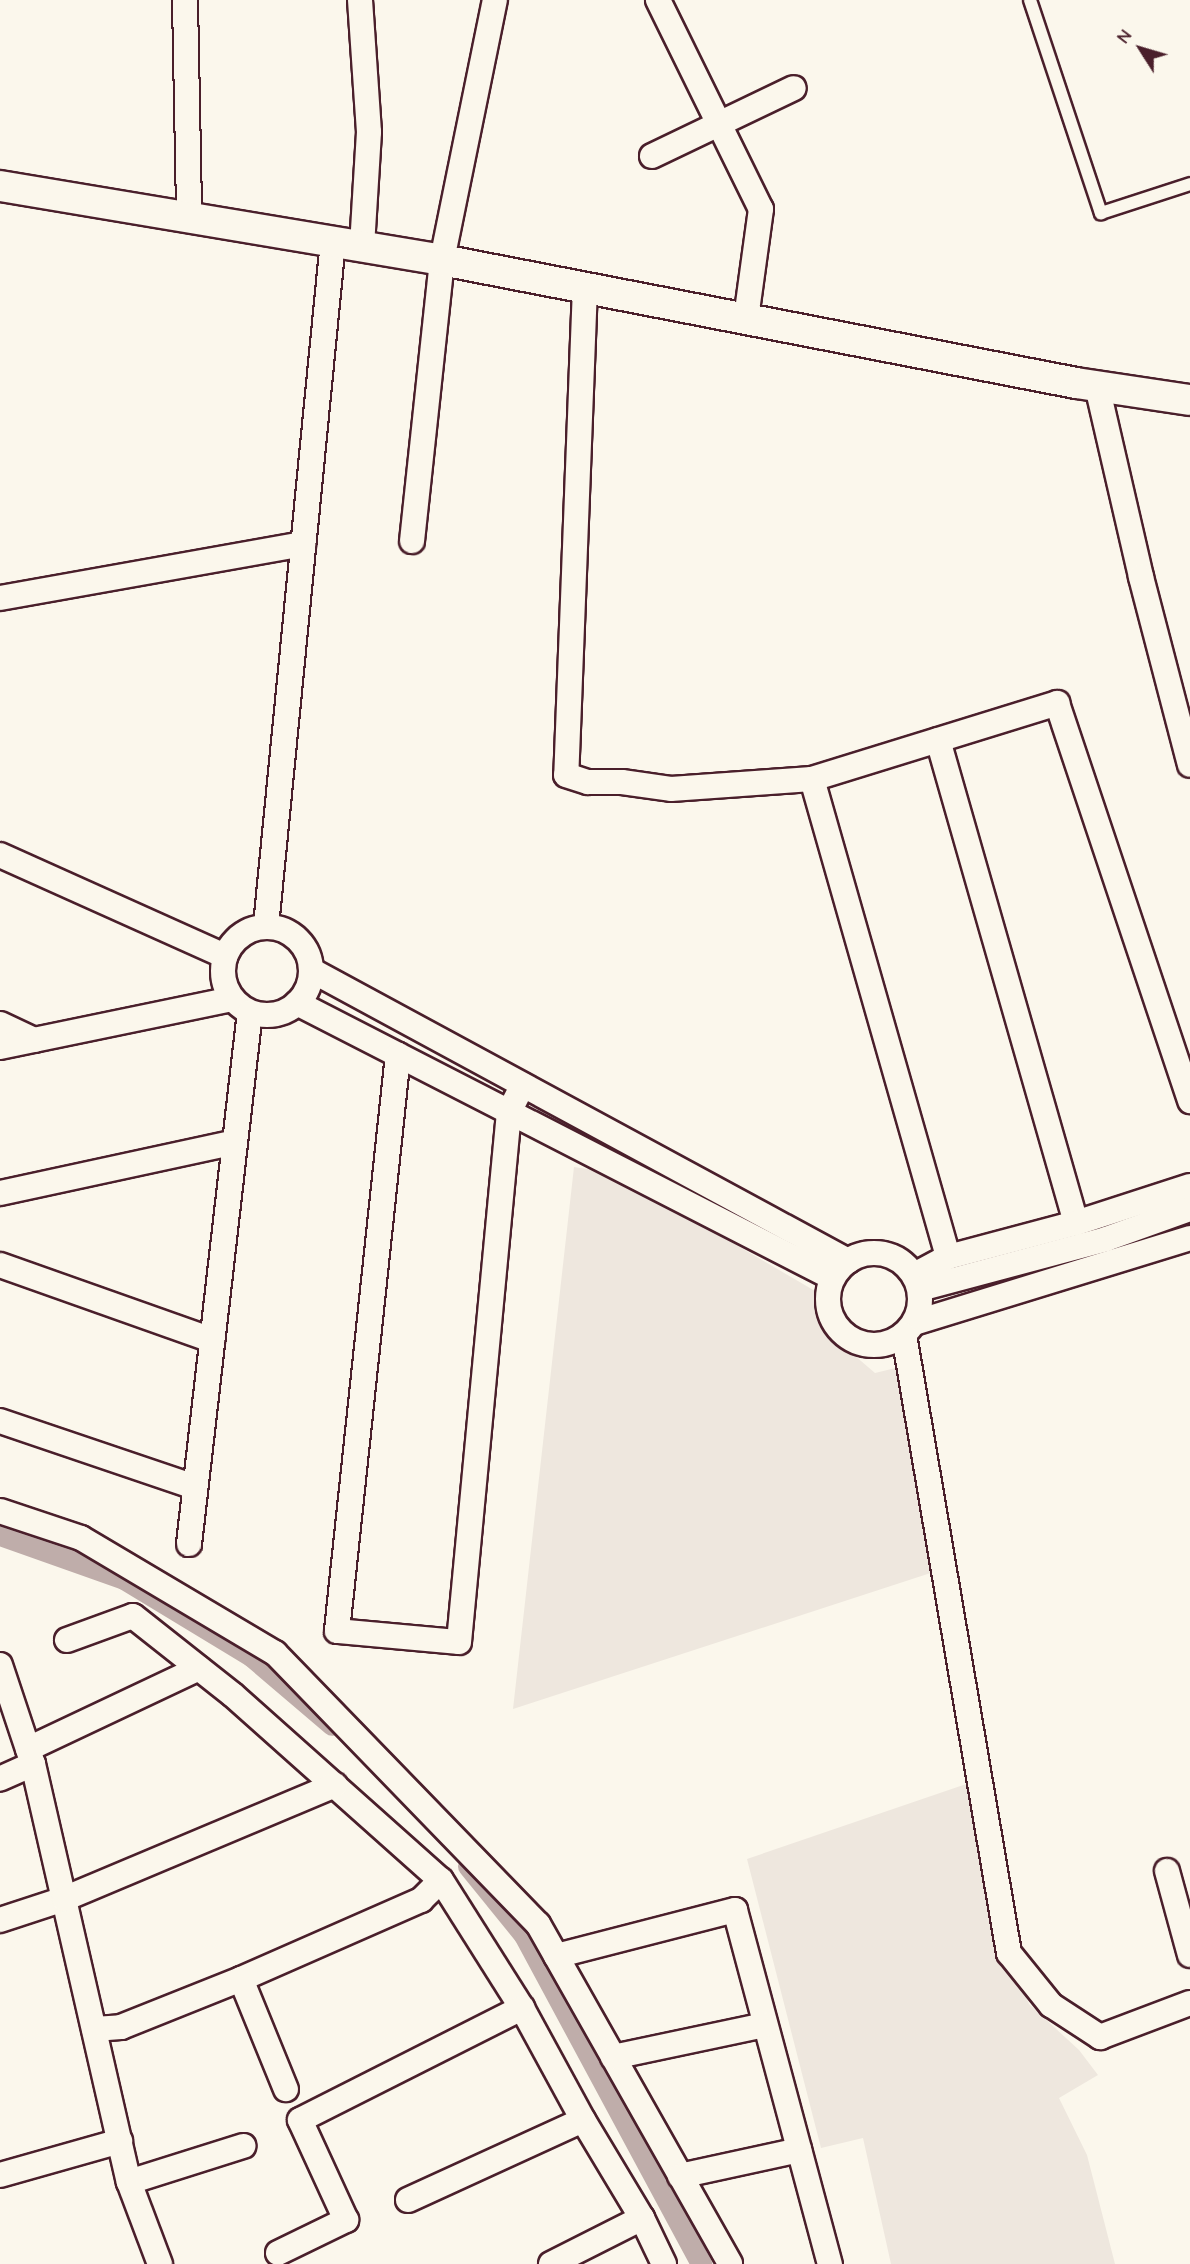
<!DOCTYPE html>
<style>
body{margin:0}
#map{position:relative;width:1190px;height:2264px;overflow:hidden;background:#fbf7ec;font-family:"Comic Neue",sans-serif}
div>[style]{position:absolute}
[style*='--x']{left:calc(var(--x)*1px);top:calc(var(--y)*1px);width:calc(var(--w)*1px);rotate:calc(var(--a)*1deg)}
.built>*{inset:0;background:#eee7de}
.canal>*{height:21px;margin:-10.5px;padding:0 10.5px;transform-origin:10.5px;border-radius:10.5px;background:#bfadaa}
.roads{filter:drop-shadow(2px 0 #4a1f2b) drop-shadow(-2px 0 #4a1f2b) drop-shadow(0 2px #4a1f2b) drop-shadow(0 -2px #4a1f2b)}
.service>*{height:12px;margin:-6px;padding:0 6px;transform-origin:6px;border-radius:6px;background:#fbf7ec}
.minor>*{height:24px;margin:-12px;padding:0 12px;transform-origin:12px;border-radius:12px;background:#fbf7ec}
.minor>.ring{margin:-12px;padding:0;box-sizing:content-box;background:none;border:24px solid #fbf7ec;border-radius:50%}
.tertiary>*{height:30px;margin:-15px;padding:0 15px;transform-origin:15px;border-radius:15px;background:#fbf7ec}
span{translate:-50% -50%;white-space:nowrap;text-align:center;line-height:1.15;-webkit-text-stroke:5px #fbf7ec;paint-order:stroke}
.north{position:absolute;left:1106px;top:14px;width:70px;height:70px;-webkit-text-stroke:5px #fbf7ec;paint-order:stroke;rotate:307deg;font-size:19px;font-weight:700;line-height:28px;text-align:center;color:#4a1f2b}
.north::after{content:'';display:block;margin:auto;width:24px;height:32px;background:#4a1f2b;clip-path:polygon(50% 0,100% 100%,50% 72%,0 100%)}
</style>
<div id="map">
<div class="built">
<div style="clip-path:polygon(574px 1167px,613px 1173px,827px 1298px,829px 1311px,847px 1349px,875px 1373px,912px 1364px,949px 1567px,513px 1709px)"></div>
<div style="clip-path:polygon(978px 1780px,1009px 1953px,1029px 2004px,1079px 2050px,1098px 2075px,1059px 2098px,1087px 2155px,1115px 2264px,891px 2264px,863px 2138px,821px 2148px,747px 1859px)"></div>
</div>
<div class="canal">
<div style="--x:0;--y:1535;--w:132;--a:19.5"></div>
<div style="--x:124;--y:1579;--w:149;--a:31.2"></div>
<div style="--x:251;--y:1656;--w:106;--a:40.4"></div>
<div style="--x:468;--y:1866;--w:89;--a:50.9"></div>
<div style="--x:524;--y:1935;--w:374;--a:61.7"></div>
</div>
<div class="roads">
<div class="service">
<div style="--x:1030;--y:0;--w:225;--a:71.6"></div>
<div style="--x:1101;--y:213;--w:94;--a:-18"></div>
</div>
<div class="minor">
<div style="--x:185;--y:0;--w:218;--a:88.9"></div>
<div style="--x:360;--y:0;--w:132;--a:86.1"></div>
<div style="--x:369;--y:132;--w:116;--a:93.5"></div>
<div style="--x:658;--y:0;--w:233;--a:63.8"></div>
<div style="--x:761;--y:209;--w:110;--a:97.8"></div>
<div style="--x:652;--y:156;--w:157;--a:-25.6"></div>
<div style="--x:585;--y:287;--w:488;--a:92.2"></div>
<div style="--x:566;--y:775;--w:23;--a:18"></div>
<div style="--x:588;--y:782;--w:34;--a:0"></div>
<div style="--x:622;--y:782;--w:49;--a:8.1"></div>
<div style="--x:671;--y:789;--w:141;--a:-4.1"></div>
<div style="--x:812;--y:779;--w:257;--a:-17.2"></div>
<div style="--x:1057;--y:703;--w:420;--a:71.5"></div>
<div style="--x:1097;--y:386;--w:196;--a:77"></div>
<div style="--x:1141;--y:577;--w:194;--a:75.4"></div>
<div style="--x:412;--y:541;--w:283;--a:-83.9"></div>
<div style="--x:442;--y:260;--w:265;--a:-78.5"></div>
<div style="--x:0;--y:598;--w:308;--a:-10.1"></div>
<div style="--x:938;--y:740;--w:502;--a:74.05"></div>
<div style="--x:812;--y:779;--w:497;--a:74.1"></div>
<div style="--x:0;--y:855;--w:247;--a:24.2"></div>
<div style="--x:266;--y:926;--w:687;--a:-84.41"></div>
<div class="ring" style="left:223px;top:927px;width:64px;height:64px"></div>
<div style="--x:311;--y:970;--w:611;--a:28.45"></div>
<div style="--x:297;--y:1003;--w:602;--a:27.16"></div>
<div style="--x:0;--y:1024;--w:38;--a:25"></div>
<div style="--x:0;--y:1047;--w:237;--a:-11.7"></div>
<div style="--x:398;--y:1055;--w:579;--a:96.05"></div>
<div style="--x:337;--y:1631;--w:122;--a:5.2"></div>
<div style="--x:459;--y:1642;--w:532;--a:-84.61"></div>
<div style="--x:509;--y:1112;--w:30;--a:-63"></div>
<div style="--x:0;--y:1193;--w:240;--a:-12.2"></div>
<div class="ring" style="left:828px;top:1253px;width:68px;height:68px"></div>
<div style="--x:0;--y:1265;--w:225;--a:19.5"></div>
<div style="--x:914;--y:1275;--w:38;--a:-28"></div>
<div style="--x:948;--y:1257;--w:132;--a:-14.9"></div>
<div style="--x:1076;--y:1223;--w:120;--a:-18"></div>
<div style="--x:920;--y:1289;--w:193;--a:-15"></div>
<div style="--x:1106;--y:1239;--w:89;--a:-19.7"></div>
<div style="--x:914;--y:1323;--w:289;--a:-17.1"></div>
<div style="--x:904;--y:1335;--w:627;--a:80.36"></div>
<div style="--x:1009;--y:1953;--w:67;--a:51.1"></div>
<div style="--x:1051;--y:2005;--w:59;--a:33.1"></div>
<div style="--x:1100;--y:2037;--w:96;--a:-20.7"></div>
<div style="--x:0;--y:1421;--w:206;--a:18.7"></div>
<div style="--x:0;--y:1511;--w:85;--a:18.4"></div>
<div style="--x:81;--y:1538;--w:226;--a:30.7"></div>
<div style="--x:275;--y:1653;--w:378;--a:45.9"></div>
<div style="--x:538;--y:1924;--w:390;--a:60.5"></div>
<div style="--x:189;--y:1544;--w:535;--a:-83.46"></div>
<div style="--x:67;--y:1640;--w:70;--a:-20"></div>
<div style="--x:133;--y:1616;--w:127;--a:38.3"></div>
<div style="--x:233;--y:1695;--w:278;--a:41.7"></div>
<div style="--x:441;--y:1880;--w:151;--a:57.7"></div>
<div style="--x:522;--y:2008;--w:128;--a:61.4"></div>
<div style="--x:583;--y:2120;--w:114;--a:59"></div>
<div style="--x:642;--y:2218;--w:51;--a:64.4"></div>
<div style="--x:0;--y:1665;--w:104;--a:71.6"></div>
<div style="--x:33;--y:1764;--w:36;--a:156"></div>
<div style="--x:28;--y:1749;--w:189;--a:-25.3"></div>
<div style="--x:33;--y:1764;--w:429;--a:77.1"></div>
<div style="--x:129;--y:2182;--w:88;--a:69.3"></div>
<div style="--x:1167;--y:1871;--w:87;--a:74.7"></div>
<div style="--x:0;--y:1920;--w:67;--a:-18.2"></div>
<div style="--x:64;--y:1899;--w:294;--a:-22.8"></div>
<div style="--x:556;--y:1956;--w:185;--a:-14.4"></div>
<div style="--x:735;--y:1910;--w:367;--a:75"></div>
<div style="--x:241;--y:1979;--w:119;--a:67.8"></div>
<div style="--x:94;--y:2029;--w:27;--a:-4"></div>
<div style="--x:121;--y:2027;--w:129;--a:-21.8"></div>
<div style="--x:241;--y:1979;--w:197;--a:-23.7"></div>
<div style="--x:421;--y:1900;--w:28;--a:-45"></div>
<div style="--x:613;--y:2057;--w:155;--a:-11.9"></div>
<div style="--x:0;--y:2175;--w:125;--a:-15.8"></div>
<div style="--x:680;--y:2176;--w:122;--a:-12.3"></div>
<div style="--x:129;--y:2182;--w:120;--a:-17.5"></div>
<div style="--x:408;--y:2200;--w:192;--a:-24.6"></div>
<div style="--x:278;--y:2253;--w:76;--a:-25.9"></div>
<div style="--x:346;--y:2220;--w:110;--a:-114.7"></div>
<div style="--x:300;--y:2120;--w:249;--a:-26.8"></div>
<div style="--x:551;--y:2264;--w:102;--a:-26.8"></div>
</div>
<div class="tertiary">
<div style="--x:0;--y:186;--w:448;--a:9.5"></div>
<div style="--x:442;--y:260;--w:646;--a:10.98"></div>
<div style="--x:1076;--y:383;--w:115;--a:8.5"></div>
</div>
</div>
<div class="north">N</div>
</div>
